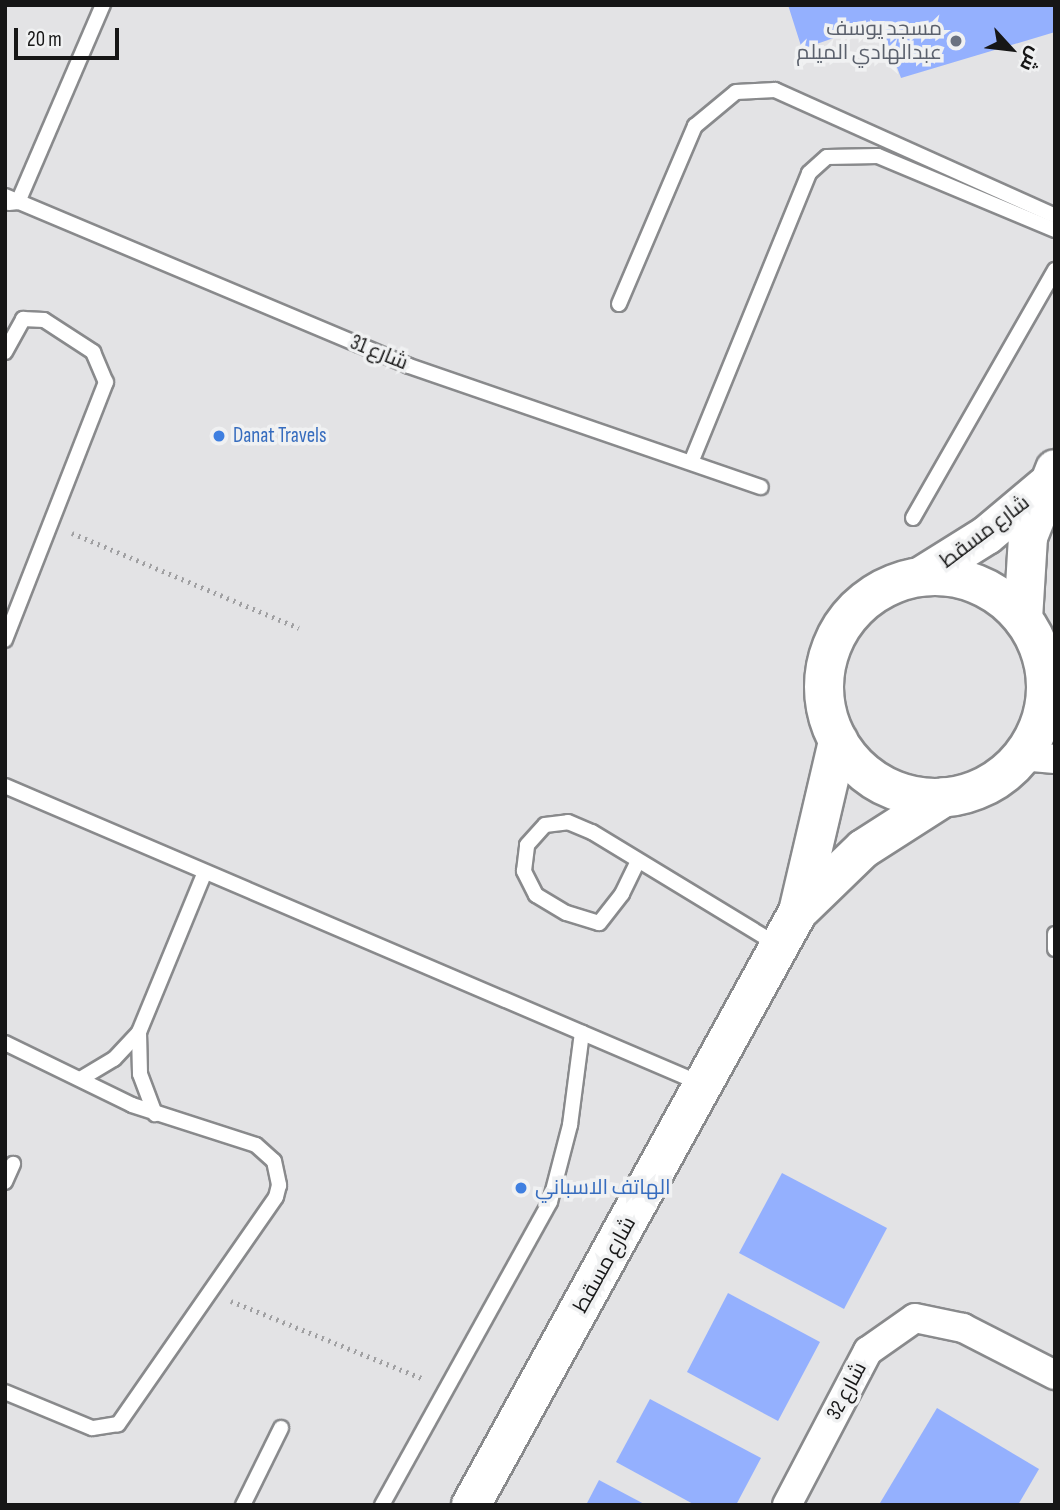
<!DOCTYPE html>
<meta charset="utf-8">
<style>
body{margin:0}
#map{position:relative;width:1060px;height:1510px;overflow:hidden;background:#e3e3e5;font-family:"Sofia Sans Condensed",Cairo,sans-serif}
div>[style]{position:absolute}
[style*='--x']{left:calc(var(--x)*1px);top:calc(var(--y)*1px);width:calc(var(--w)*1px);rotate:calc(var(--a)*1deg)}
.building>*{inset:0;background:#94b0fe}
.path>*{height:4.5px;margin-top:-2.25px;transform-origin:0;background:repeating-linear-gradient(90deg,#a0a0a2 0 2px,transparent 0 7px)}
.roads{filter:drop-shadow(2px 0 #898a8c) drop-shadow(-2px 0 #898a8c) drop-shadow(0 2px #898a8c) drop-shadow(0 -2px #898a8c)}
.lane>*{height:14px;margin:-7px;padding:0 7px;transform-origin:7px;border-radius:7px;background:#fff}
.street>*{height:28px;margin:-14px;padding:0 14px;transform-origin:14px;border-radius:14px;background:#fff}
.secondary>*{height:38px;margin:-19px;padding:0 19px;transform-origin:19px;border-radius:19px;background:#fff}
.secondary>.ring{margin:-19px;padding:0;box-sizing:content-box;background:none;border:38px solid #fff;border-radius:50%}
.dots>*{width:19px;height:19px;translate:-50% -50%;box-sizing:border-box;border:4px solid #f0f1f2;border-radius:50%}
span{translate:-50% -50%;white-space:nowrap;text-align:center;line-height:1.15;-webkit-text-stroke:7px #f0f1f2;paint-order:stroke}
.worship-label{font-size:21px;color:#5b616d}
.right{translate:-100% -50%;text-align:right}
.street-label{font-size:21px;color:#161616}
.shop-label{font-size:21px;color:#366cbe}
.left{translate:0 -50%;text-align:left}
.frame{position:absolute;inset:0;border:7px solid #161616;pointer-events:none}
.north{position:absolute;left:976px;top:14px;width:70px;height:70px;-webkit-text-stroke:5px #f0f1f2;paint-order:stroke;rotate:117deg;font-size:19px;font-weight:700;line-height:28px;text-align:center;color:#161616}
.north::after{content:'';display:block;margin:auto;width:24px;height:32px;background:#161616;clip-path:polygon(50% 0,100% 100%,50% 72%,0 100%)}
.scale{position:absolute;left:14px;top:28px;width:105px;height:32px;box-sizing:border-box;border:4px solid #161616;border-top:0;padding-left:9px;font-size:21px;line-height:24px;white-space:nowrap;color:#161616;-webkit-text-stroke:5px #f0f1f2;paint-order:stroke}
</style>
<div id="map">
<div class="building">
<div style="clip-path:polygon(788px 5px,1055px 5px,1055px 32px,901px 78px,880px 22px,802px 49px)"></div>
<div style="clip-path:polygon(782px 1173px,887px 1228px,844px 1309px,739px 1253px)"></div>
<div style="clip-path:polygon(728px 1293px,820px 1342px,778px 1421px,687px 1372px)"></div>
<div style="clip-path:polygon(650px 1399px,761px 1458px,736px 1505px,695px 1505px,616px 1462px)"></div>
<div style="clip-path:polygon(937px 1408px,1039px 1469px,1018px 1505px,880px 1503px)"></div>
<div style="clip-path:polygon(599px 1480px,646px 1505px,586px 1505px)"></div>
</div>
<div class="path">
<div style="--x:72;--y:533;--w:246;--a:22.7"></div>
<div style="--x:231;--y:1301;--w:208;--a:22"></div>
</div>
<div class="roads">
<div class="lane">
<div style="--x:5;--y:196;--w:438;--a:22.8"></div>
<div style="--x:409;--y:366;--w:372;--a:19"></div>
<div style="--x:9;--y:203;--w:9;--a:-6"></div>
<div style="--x:18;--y:202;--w:215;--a:-66.7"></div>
<div style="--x:619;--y:304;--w:194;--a:-66.9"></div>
<div style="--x:695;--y:126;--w:53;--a:-39.7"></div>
<div style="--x:736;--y:92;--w:39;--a:-3"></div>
<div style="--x:775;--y:90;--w:307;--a:24.2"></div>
<div style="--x:5;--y:352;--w:38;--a:-61"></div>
<div style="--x:23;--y:319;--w:21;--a:3"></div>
<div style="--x:44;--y:320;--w:59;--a:33.1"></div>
<div style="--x:93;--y:352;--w:33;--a:67"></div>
<div style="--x:106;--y:382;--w:277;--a:111.4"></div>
<div style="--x:692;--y:460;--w:310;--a:-67.8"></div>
<div style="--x:809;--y:173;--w:24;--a:-42"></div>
<div style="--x:827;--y:157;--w:51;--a:-1.1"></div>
<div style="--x:878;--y:156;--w:192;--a:22.7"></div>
<div style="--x:913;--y:518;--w:286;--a:-60.2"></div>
<div style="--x:5;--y:786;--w:758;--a:23.15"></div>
<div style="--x:638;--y:861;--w:37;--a:116"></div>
<div style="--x:622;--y:894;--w:37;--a:128"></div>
<div style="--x:599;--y:923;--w:34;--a:-163"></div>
<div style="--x:566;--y:913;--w:35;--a:-149"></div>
<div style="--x:536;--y:895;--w:27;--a:-117"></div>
<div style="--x:524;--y:871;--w:26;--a:-83"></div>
<div style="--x:527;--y:845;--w:27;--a:-48"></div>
<div style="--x:545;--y:825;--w:23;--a:-7"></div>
<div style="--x:568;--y:822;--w:26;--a:23"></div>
<div style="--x:592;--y:832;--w:218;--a:31.3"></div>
<div style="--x:1055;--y:934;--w:15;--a:90"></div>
<div style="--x:139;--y:1032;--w:42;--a:88.6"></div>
<div style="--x:140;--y:1074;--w:43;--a:69.4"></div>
<div style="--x:5;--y:1043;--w:141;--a:26"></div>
<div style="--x:132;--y:1105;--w:130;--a:17.9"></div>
<div style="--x:256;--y:1145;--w:24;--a:42"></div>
<div style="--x:274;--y:1161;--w:25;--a:78"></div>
<div style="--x:279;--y:1185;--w:12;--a:104"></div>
<div style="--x:276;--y:1197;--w:277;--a:124.8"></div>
<div style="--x:118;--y:1424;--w:26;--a:171"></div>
<div style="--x:92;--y:1428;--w:94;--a:-157.5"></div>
<div style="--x:82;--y:1078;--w:37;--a:-31"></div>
<div style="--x:114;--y:1059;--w:37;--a:-47"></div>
<div style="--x:139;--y:1032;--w:171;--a:-67.6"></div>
<div style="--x:5;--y:1182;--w:20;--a:-66"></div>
<div style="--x:243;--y:1505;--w:86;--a:-63.7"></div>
<div style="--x:382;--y:1505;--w:346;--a:-61"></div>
<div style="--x:550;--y:1202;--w:80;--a:-75.4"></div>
<div style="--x:570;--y:1125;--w:93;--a:-82.6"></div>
</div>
<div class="street">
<div style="--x:1045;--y:708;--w:12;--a:35"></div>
<div style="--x:1021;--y:756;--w:34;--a:5"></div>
<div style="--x:787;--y:1505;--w:174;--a:-62.3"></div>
<div style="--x:868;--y:1351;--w:57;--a:-35.1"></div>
<div style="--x:915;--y:1318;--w:49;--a:11.8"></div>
<div style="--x:963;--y:1328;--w:103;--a:27.1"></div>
</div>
<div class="secondary">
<div style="--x:923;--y:575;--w:75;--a:-32"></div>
<div style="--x:987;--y:535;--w:75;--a:-40.1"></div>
<div class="ring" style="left:824px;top:576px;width:184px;height:184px"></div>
<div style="--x:1023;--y:619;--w:82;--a:-86.5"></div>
<div style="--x:1028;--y:537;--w:73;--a:-68.3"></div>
<div style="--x:802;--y:908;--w:85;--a:-44"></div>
<div style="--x:863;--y:849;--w:96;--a:-32.7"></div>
<div style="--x:471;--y:1505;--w:677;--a:-61.13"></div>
<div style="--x:798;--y:912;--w:176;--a:-76.8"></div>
</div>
</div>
<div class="dots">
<div style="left:956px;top:41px;background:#6b7280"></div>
<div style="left:219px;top:436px;background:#3f7fe0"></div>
<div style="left:521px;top:1188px;background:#3f7fe0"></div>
</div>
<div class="worship-label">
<span class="right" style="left:942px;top:41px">مسجد يوسف<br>عبدالهادي الميلم</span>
</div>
<div class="street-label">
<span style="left:379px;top:353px;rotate:22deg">شارع 31</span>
<span style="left:985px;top:532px;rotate:-37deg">شارع مسقط</span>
<span style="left:605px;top:1265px;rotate:-61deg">شارع مسقط</span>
<span style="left:847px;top:1391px;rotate:-62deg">شارع 32</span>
</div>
<div class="shop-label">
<span class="left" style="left:233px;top:436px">Danat Travels</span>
<span class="left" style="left:535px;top:1188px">الهاتف الاسباني</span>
</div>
<div class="frame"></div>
<div class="north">ش</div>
<div class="scale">20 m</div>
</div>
